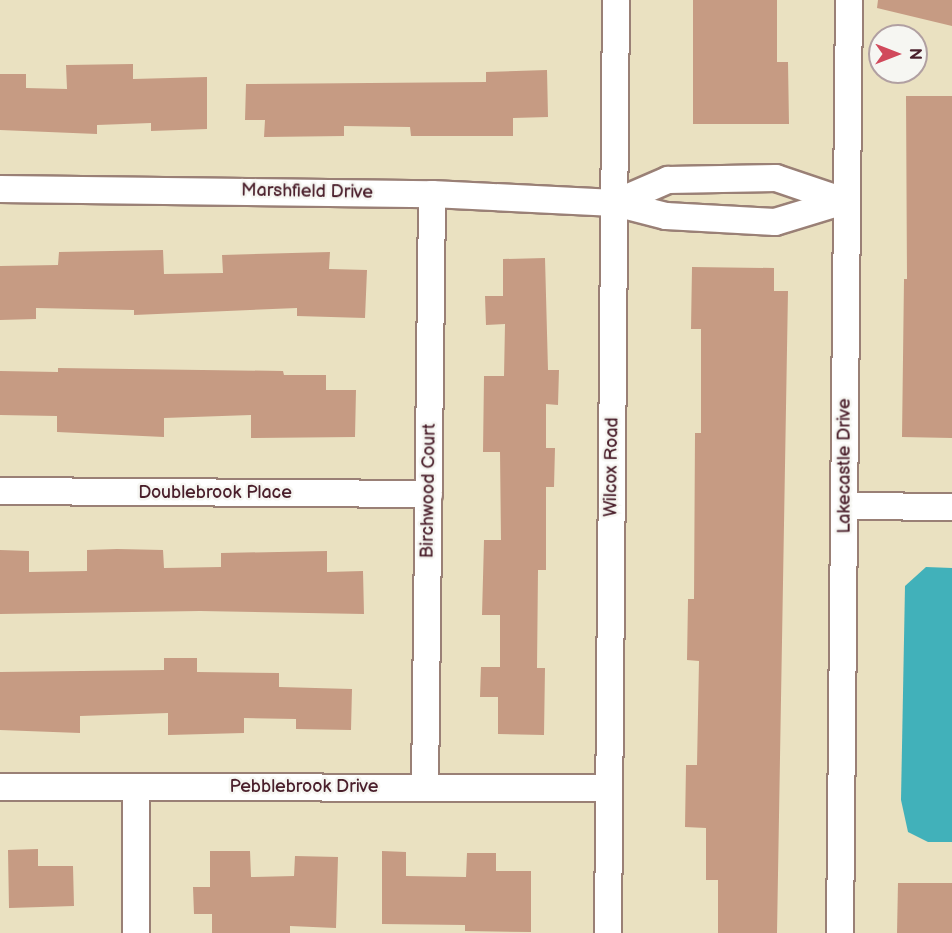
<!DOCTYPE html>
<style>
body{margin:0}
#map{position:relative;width:952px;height:933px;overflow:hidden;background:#eae1c1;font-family:"Balsamiq Sans",sans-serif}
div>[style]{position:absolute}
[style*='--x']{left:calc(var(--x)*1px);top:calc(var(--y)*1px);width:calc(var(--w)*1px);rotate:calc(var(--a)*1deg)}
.water>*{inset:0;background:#41b1ba}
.building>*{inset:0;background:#c69b83}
.roads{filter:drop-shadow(2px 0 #9a8076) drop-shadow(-2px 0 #9a8076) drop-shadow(0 2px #9a8076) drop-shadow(0 -2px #9a8076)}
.minor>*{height:26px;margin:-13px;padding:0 13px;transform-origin:13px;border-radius:13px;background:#fff}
span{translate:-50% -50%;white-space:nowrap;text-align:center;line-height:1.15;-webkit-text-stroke:5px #f6f6f2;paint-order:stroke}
.street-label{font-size:18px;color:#4a1f2b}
.north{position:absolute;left:868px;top:24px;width:60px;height:60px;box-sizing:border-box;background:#f6f6f2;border:2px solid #b1a0a2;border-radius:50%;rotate:90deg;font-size:16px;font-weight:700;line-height:24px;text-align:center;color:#4a1f2b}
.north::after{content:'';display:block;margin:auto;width:21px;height:27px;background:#d1495b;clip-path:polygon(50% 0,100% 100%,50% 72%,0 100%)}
</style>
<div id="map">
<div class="water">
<div style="clip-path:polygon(926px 567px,952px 568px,952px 842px,928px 842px,908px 832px,901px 800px,905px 586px)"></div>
</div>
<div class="building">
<div style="clip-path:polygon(693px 0,777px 0,777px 62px,788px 62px,789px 124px,693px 124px)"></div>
<div style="clip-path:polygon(878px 0,952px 0,952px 26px,877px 8px)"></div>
<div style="clip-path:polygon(133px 64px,133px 79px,207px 77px,207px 129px,151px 131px,151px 123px,97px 125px,97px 134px,0 130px,0 74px,26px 74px,26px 88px,67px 89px,66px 65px)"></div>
<div style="clip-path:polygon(547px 70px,548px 117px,513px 118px,513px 136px,411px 136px,410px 127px,344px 126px,344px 136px,264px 137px,265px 120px,245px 120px,246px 84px,486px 82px,486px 72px)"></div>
<div style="clip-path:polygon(906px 96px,952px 96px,952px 438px,902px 437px,904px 279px,907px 279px)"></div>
<div style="clip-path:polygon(163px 250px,164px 274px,223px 273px,222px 255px,330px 252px,329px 269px,367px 270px,365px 318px,297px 316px,297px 308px,134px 315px,134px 310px,36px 308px,36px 319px,0 320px,0 266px,58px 265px,59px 252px)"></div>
<div style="clip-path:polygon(545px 258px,548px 370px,559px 370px,558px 405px,546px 404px,546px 448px,555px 448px,554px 487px,546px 487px,546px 570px,538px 570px,537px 668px,545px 668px,544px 735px,498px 734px,498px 697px,480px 697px,481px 667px,500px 667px,500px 615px,482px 615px,484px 540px,501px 540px,500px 452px,483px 452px,484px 376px,504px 376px,505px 324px,486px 325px,485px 296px,503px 296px,503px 259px)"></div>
<div style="clip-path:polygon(692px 267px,774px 268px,774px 291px,788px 291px,777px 933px,718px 933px,718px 880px,706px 880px,706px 828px,685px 827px,686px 765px,697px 765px,699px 661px,687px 660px,688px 599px,694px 599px,695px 433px,701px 433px,701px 329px,691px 329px)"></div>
<div style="clip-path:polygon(58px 368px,283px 371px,284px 375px,326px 375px,326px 390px,356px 390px,355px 437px,251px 438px,251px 415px,164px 418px,164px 437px,57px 432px,57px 416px,0 415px,0 371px,58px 372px)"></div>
<div style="clip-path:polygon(117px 549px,163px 550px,164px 568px,221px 567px,221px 553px,327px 551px,327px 572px,363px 571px,364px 614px,200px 611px,0 614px,0 550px,29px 551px,29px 572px,87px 571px,87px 550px)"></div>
<div style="clip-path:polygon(164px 658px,197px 658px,197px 672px,279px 673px,279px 687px,352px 689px,351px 730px,296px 729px,296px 719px,244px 718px,244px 733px,168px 735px,168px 713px,80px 716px,80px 733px,0 730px,0 672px,164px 670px)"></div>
<div style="clip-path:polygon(38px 849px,38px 866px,73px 866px,74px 906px,9px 908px,8px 850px)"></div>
<div style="clip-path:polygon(210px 851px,250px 851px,251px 877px,294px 876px,295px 856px,338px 857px,336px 928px,290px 926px,290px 933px,212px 933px,212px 914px,194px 914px,193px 887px,210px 887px)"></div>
<div style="clip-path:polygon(382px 851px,406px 852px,406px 876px,466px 877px,467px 853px,496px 853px,496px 871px,531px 871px,531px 932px,465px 931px,465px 925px,382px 924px)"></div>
<div style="clip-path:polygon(898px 883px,952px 883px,952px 933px,897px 933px)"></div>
</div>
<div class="roads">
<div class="minor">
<div style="--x:0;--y:189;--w:432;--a:0.7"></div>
<div style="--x:432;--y:194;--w:183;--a:2.8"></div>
<div style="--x:615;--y:203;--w:53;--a:14.3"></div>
<div style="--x:666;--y:216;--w:109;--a:3.2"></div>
<div style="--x:775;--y:222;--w:72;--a:-16.9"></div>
<div style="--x:615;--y:203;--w:58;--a:-23.5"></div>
<div style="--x:668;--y:180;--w:108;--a:-1.1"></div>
<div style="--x:776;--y:178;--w:72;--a:18.7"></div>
<div style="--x:0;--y:491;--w:429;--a:0.4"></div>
<div style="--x:845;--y:506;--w:107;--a:0.5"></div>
<div style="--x:0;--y:787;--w:609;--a:0.09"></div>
<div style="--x:425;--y:788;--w:594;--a:-89.32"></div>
<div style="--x:136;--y:933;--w:146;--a:-90"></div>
<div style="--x:608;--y:933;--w:933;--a:-89.51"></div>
<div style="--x:840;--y:933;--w:933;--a:-89.45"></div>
</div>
</div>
<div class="street-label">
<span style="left:307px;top:192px;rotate:1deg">Marshfield Drive</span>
<span style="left:845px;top:466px;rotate:-90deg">Lakecastle Drive</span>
<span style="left:612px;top:467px;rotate:-89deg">Wilcox Road</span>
<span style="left:429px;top:491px;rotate:-89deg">Birchwood Court</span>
<span style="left:215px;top:493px">Doublebrook Place</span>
<span style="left:304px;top:787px">Pebblebrook Drive</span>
</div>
<div class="north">N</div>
</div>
